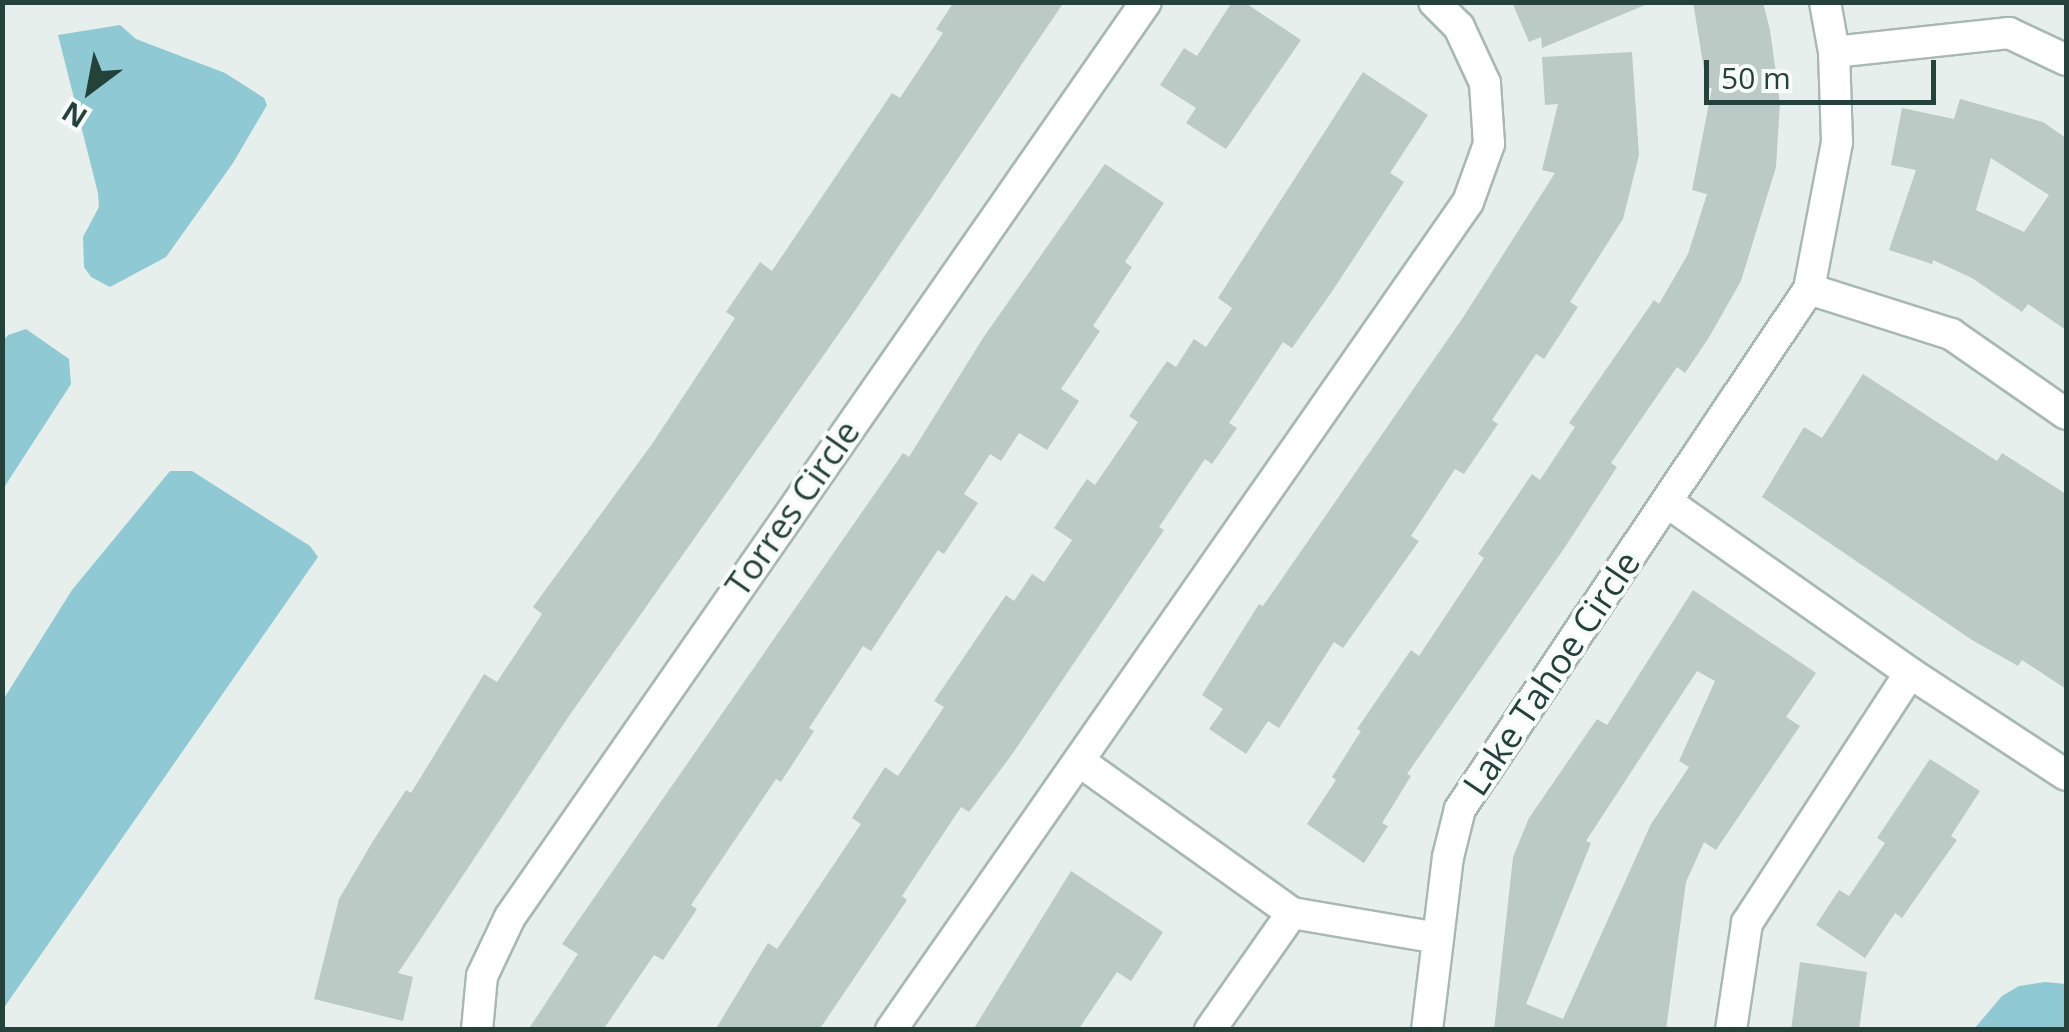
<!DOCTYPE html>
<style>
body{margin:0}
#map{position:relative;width:2069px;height:1032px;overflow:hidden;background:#e6efeb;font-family:"Open Sans",sans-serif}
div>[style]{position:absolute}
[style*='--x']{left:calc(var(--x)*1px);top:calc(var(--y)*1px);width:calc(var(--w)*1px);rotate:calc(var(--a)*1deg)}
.water>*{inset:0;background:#8ec9d4}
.building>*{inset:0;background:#bbcac4}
.roads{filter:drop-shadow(2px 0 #a8b8b2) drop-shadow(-2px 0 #a8b8b2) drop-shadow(0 2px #a8b8b2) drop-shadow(0 -2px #a8b8b2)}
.street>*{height:30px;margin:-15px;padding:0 15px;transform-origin:15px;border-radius:15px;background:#fff}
span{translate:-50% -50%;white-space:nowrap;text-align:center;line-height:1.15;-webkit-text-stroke:8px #f7fbf9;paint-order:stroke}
.street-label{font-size:35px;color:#24423a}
.frame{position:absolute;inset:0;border:5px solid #24423a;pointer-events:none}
.north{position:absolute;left:40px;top:40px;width:100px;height:100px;-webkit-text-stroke:8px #f7fbf9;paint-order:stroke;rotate:212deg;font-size:28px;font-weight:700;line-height:40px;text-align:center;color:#24423a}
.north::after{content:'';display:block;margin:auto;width:35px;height:45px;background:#24423a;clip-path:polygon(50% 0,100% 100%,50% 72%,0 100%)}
.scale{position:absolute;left:1704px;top:60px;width:232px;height:45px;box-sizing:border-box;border:5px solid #24423a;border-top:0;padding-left:12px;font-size:30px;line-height:35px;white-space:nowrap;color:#24423a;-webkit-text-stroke:8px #f7fbf9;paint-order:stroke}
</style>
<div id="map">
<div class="water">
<div style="clip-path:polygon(120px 25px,136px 39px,225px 73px,264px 98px,267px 105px,233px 163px,166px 257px,110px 287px,91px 277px,84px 267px,83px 237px,99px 207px,98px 193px,58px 35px)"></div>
<div style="clip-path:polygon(26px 329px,69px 359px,71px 384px,3px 489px,3px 341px,8px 335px)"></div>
<div style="clip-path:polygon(170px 471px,192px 471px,310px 546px,318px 557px,3px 1009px,3px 700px,72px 590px)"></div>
<div style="clip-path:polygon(2045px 982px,2066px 984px,2066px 1029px,1974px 1029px,2002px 996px,2019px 986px)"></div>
</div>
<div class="building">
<div style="clip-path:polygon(954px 2px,1064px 2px,854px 312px,569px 716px,398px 973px,413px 977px,403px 1021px,314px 999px,339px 899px,373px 841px,406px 790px,411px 793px,484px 674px,497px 682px,542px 614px,533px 607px,652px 444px,735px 318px,726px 312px,760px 262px,772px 271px,892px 93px,900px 98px,943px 33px,936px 29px)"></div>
<div style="clip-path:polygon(1232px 2px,1244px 2px,1301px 40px,1226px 149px,1186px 123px,1196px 108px,1160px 85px,1184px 48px,1197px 56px)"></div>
<div style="clip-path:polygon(1512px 2px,1650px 2px,1650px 3px,1542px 48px,1541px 37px,1529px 42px)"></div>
<div style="clip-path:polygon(1693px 2px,1763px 2px,1770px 30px,1780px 103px,1776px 167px,1741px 281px,1708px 339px,1685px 373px,1677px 367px,1611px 463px,1617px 467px,1565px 547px,1407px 774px,1411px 776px,1382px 823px,1388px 826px,1364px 863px,1307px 824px,1336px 780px,1332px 777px,1361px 731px,1357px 729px,1411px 650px,1419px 656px,1484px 558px,1478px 554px,1532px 474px,1540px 480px,1575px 427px,1569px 423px,1654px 300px,1659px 304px,1688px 254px,1707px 194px,1692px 190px,1712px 88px,1707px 88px)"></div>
<div style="clip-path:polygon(1632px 52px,1639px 155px,1623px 219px,1570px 302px,1578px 307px,1544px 359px,1536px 354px,1492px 420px,1498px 424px,1464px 474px,1455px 469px,1411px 536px,1419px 541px,1343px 648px,1334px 642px,1279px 728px,1268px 721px,1246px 754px,1209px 729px,1223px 709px,1202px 695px,1259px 604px,1263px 606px,1464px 316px,1555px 173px,1542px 170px,1558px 104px,1545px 105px,1542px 57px)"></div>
<div style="clip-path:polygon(1363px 72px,1428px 115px,1390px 173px,1404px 182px,1333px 290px,1292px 348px,1283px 342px,1229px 423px,1237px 428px,1212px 464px,1205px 459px,1159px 527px,1164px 530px,1013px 753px,969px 812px,961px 807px,902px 896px,907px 900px,819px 1030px,715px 1030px,768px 943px,777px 949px,861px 824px,852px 818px,885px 767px,898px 776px,944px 707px,934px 701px,1006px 595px,1014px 601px,1032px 574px,1044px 582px,1072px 540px,1054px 528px,1087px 479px,1095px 485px,1138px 422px,1129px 416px,1167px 361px,1176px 367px,1194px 339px,1206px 347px,1232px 308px,1218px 298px)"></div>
<div style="clip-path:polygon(evenodd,1960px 99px,2043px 122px,2066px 138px,2066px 330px,2028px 304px,2022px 312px,1972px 278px,1933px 260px,1932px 264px,1889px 250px,1916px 170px,1891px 165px,1902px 108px,1954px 119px,1960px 99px,1991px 158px,2049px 195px,2024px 232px,1976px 210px,1991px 158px)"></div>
<div style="clip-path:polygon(1105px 164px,1164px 203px,1125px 262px,1132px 267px,1093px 326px,1100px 331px,1061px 389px,1079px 401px,1047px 450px,1019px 433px,1001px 461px,990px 454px,964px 494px,978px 503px,944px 554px,938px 550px,871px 651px,863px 646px,809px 728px,814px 731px,781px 782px,776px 779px,691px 905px,697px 909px,663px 960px,654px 955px,603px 1030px,528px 1030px,578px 954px,562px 944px,903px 453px,909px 457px,983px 338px)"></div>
<div style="clip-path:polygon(1863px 374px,1997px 461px,2002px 453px,2066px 494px,2066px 689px,2022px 660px,2018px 666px,1972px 640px,1762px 497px,1804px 427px,1822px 438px)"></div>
<div style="clip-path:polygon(evenodd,1693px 590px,1816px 673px,1786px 717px,1800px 726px,1716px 850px,1704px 842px,1686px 882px,1666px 1030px,1494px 1030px,1513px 857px,1529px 818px,1597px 719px,1607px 725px,1693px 590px,1697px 671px,1715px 681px,1679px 761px,1689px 767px,1651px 824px,1563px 1019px,1526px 1004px,1591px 843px,1586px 841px,1697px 671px)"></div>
<div style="clip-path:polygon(1930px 759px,1980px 791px,1951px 836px,1957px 840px,1932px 875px,1902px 918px,1895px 913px,1865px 958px,1816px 925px,1839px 890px,1849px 896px,1885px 843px,1877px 838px)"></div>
<div style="clip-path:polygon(1071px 871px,1163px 932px,1131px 981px,1117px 972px,1078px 1030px,973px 1030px)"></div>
<div style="clip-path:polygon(1800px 962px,1867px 972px,1859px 1030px,1791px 1030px)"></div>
</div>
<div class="roads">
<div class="street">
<div style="--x:1834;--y:52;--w:176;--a:-6.2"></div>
<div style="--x:2009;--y:33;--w:63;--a:25.3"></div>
<div style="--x:1809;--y:289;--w:149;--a:17.6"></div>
<div style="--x:1951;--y:334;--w:140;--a:34.8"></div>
<div style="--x:1667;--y:502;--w:297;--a:35.1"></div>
<div style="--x:1910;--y:673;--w:186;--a:33.2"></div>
<div style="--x:1079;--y:761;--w:262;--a:35.5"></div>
<div style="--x:1292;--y:913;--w:148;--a:9.7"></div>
<div style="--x:477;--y:1030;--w:54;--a:-84.7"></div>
<div style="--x:482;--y:976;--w:65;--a:-64.6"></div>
<div style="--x:510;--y:917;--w:1114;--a:-55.2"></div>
<div style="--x:891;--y:1030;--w:1009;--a:-55.13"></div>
<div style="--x:1468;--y:202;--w:62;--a:-70.1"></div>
<div style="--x:1489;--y:144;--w:61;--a:-93.8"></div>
<div style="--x:1485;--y:83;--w:62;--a:-114.9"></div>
<div style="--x:1459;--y:27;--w:35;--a:-135"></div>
<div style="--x:1210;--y:1030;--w:143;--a:-55"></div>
<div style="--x:1427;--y:1030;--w:174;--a:-83.1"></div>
<div style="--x:1448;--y:857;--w:49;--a:-76"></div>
<div style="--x:1460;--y:809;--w:626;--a:-56.13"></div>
<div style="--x:1809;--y:289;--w:150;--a:-79.2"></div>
<div style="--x:1837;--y:142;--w:90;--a:-91.9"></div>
<div style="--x:1834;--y:52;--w:51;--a:-100.2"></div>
<div style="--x:1731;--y:1030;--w:108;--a:-81.5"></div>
<div style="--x:1747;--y:923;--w:298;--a:-56.9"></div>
</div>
</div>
<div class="street-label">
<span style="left:792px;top:508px;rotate:-55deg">Torres Circle</span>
<span style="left:1551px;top:673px;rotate:-56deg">Lake Tahoe Circle</span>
</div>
<div class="frame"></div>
<div class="north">N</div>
<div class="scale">50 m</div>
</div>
